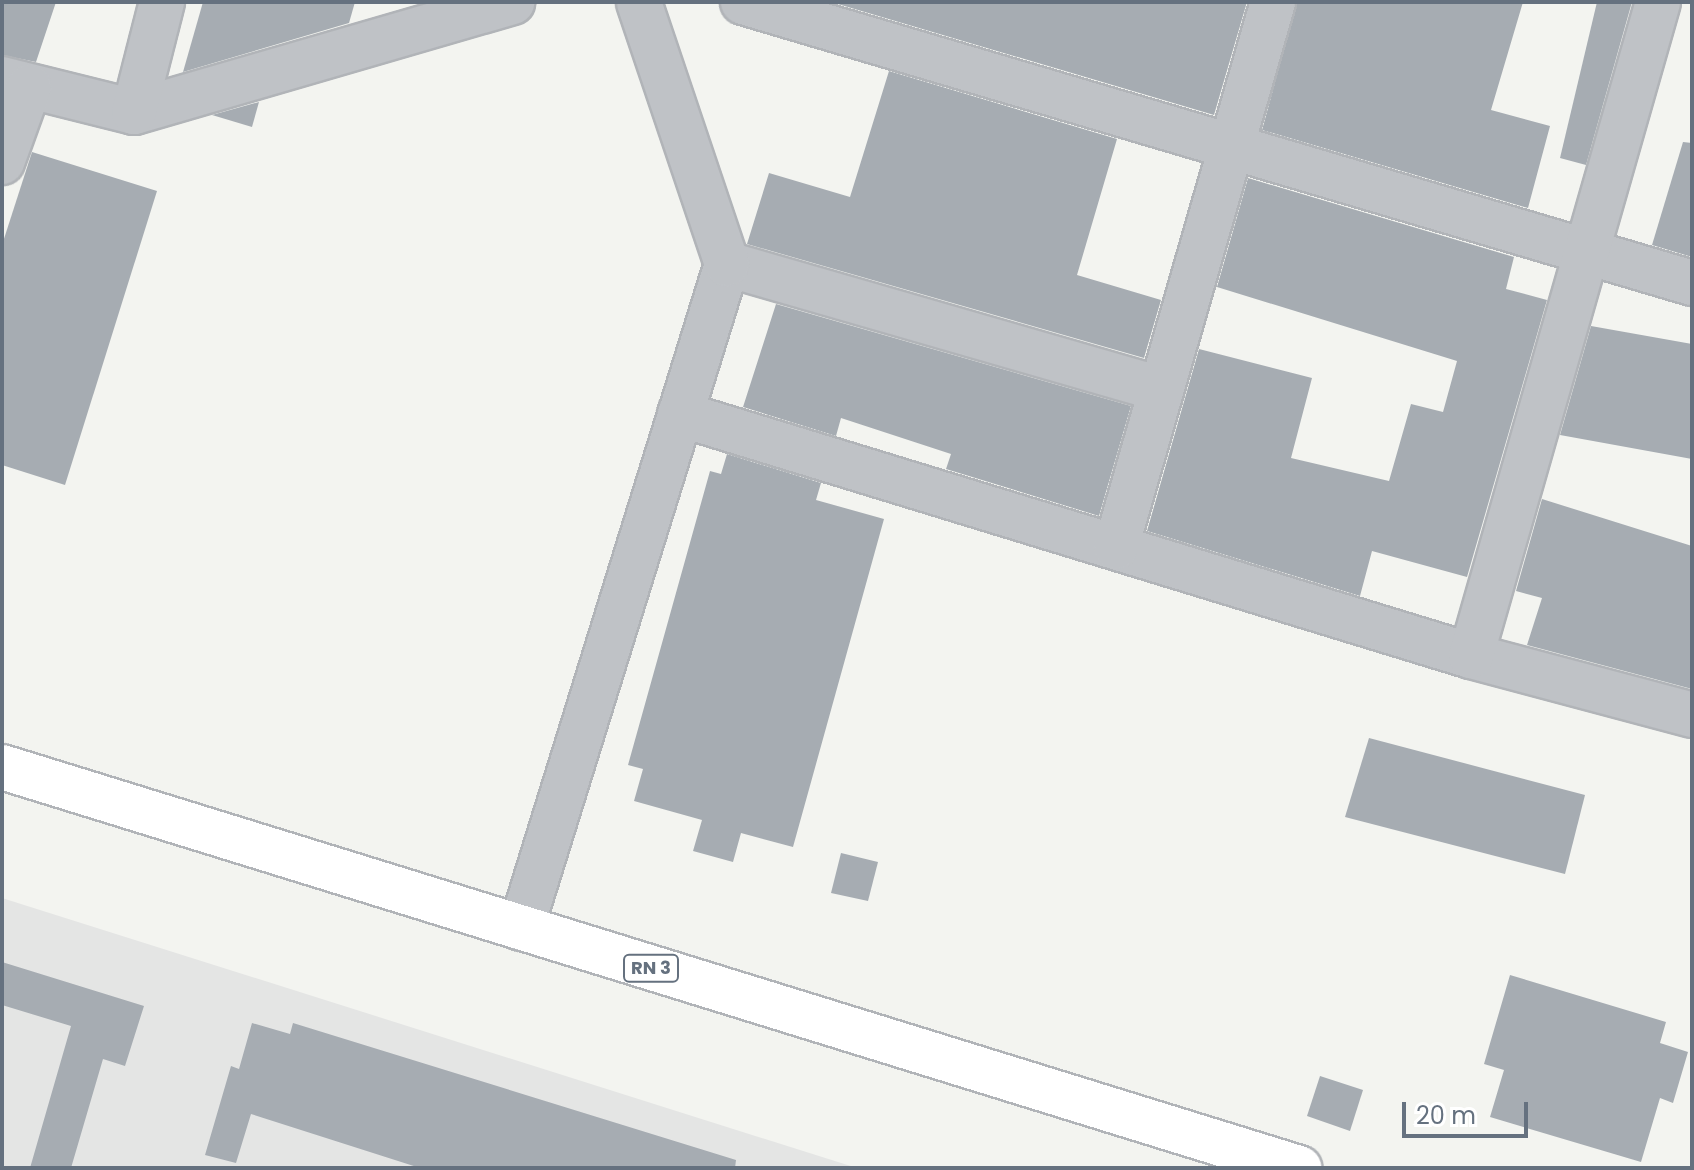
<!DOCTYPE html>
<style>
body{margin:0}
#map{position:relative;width:1694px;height:1170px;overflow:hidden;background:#f3f4f0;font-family:Poppins,sans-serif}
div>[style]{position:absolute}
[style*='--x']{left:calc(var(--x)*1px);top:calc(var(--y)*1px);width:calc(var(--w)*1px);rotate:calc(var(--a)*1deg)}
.built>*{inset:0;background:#e4e5e4}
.building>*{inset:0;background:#a6acb2}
.roads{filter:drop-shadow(2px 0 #b1b4b8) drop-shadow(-2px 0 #b1b4b8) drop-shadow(0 2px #b1b4b8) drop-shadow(0 -2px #b1b4b8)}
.street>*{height:44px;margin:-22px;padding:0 22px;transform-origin:22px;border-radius:22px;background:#bfc2c6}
.primary>*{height:44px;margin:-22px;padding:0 22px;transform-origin:22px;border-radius:22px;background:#fff}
span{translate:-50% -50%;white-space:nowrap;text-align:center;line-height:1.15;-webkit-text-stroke:8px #fff;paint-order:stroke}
.shield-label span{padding:2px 6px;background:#fff;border:2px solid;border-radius:6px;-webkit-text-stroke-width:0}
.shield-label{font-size:18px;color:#65717f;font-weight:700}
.frame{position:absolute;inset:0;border:4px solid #65717f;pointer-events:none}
.scale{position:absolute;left:1402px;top:1102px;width:126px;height:36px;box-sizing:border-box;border:4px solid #65717f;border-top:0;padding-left:10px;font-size:24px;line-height:28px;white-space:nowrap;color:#65717f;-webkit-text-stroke:6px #fff;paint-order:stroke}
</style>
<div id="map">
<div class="built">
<div style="clip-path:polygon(2px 898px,857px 1168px,2px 1168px)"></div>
</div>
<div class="building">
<div style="clip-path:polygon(2px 2px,56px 2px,36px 62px,2px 55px)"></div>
<div style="clip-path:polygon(203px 2px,355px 2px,349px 23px,183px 72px)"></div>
<div style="clip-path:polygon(831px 2px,1247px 2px,1214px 115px)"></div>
<div style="clip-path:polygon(1297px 2px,1523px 2px,1491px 110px,1550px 126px,1528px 208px,1262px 130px)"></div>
<div style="clip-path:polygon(1597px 2px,1632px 2px,1586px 165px,1560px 158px)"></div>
<div style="clip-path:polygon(889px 71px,1117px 139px,1077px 275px,1161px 300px,1144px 358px,747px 244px,769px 173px,850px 197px)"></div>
<div style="clip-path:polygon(259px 102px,252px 127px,212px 115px)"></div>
<div style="clip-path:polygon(1683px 142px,1692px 143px,1692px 257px,1652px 245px)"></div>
<div style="clip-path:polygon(32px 152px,157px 191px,65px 485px,2px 465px,2px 245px)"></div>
<div style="clip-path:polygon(1248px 178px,1514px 257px,1506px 289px,1547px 300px,1467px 577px,1372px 551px,1360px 596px,1147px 531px,1199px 349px,1312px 378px,1291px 458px,1389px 481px,1411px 404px,1443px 412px,1457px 361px,1217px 287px)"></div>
<div style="clip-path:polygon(776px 304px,1131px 406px,1099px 516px,946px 469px,951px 454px,841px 418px,836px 436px,743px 407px)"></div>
<div style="clip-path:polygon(1591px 326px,1692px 344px,1692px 459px,1560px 435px)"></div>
<div style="clip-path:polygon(727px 454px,821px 483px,816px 500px,884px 519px,793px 847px,741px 833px,733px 862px,693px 851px,702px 820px,634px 801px,643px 769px,628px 765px,710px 471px,721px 474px)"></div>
<div style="clip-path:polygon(1542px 499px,1692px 546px,1692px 689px,1527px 645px,1542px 598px,1516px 591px)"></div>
<div style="clip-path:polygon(1369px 738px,1585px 795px,1565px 874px,1345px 817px)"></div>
<div style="clip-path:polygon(841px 853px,878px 862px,868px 901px,831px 893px)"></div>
<div style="clip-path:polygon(2px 962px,144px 1006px,125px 1066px,103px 1059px,71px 1168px,30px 1168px,71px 1026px,2px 1005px)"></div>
<div style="clip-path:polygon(1510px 975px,1666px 1022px,1660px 1043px,1688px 1052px,1673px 1103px,1660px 1098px,1641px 1162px,1490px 1117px,1504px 1070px,1484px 1064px)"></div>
<div style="clip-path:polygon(252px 1023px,290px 1034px,293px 1023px,736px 1160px,735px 1168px,420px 1168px,251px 1114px,236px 1163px,205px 1155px,231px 1066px,239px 1069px)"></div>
<div style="clip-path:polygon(1320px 1076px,1363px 1090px,1350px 1131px,1307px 1116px)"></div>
</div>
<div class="roads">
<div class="street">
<div style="--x:743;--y:2;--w:990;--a:16.49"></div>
<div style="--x:2;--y:79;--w:136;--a:14"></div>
<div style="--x:134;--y:112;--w:394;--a:-16.2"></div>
<div style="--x:134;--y:112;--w:114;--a:-75.7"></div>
<div style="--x:2;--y:162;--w:80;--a:-70.2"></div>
<div style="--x:727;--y:264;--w:452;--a:16.1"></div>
<div style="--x:680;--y:414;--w:827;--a:17.01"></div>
<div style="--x:1471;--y:656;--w:229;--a:14.9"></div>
<div style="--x:1116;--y:547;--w:567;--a:-73.93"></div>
<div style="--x:1471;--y:656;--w:680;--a:-74.04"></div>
<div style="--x:521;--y:928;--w:695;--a:-72.76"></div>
<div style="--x:727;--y:264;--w:276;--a:-108.6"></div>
</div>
<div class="primary">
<div style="--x:2;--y:767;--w:1358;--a:17.18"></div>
</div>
</div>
<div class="shield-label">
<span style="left:651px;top:968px">RN 3</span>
</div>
<div class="frame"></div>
<div class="scale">20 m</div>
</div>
